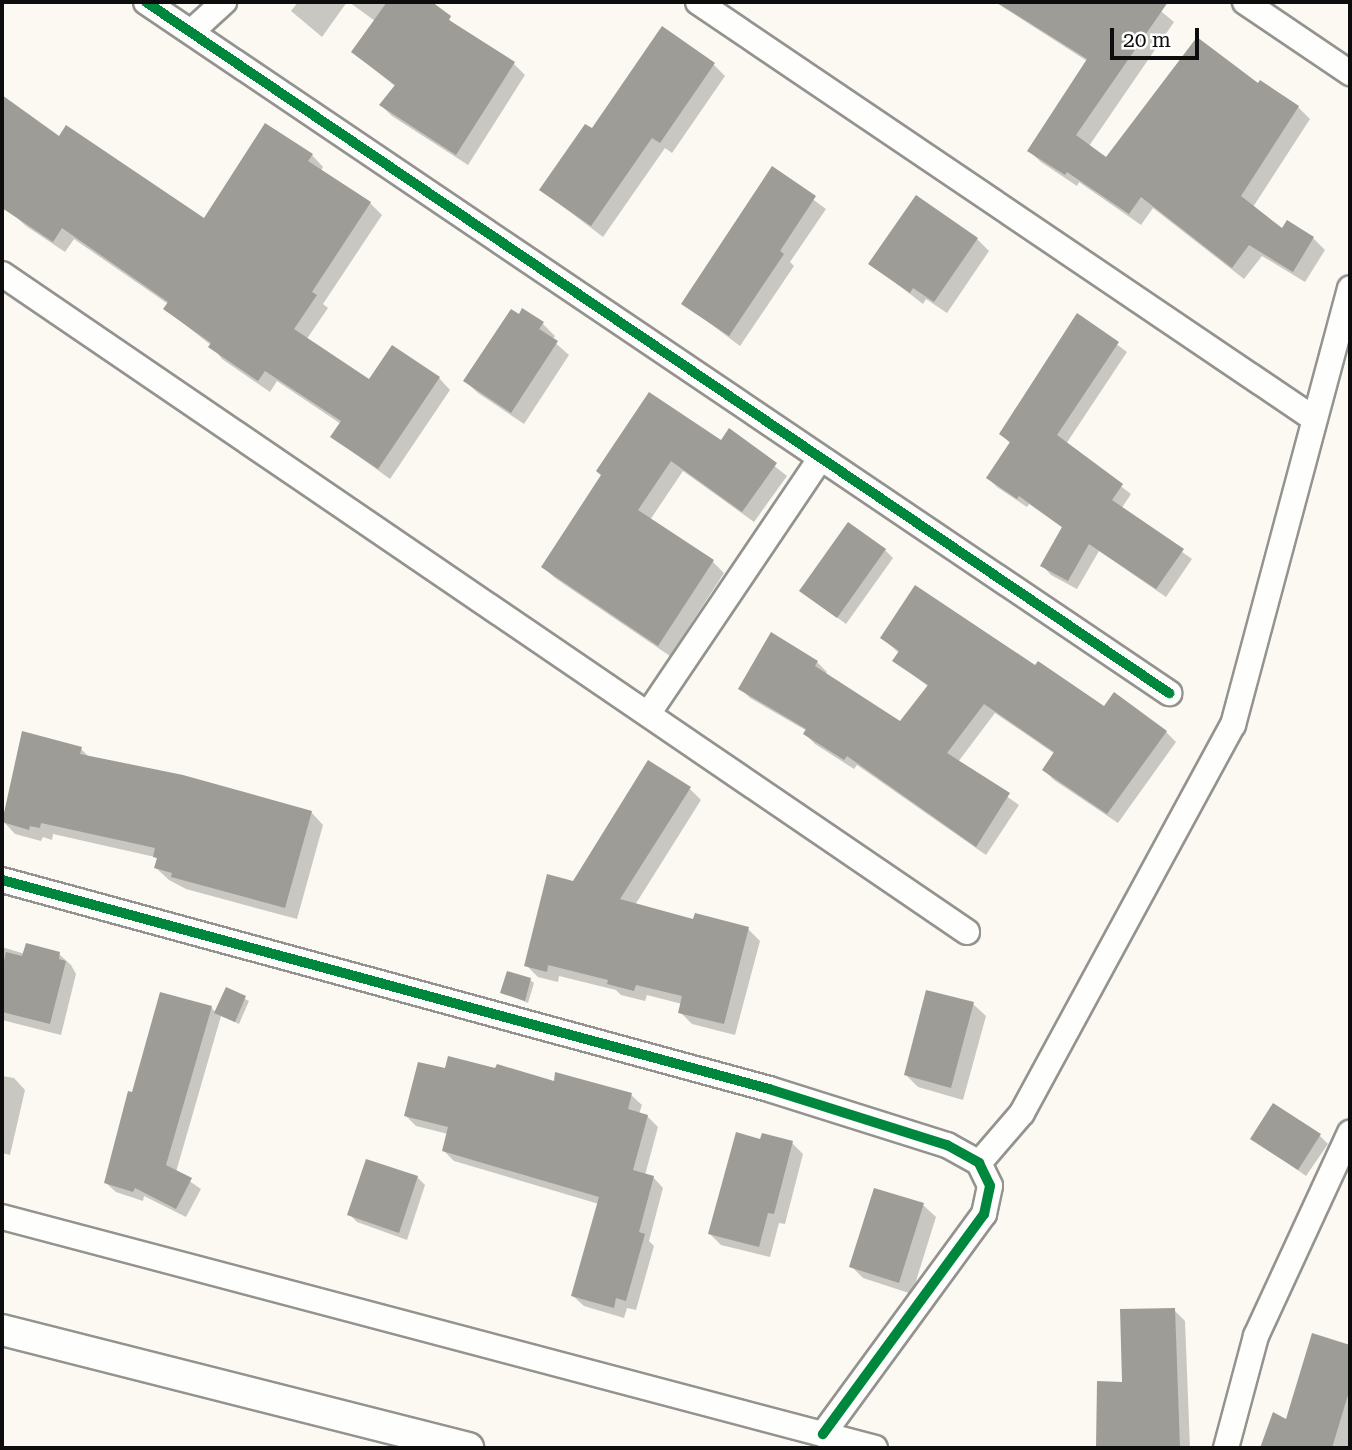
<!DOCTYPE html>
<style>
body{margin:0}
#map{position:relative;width:1352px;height:1450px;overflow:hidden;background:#fbf9f2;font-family:"Roboto Serif",serif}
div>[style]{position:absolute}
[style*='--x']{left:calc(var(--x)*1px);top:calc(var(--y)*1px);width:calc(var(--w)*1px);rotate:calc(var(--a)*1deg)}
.shadow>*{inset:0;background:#0003}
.building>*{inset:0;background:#9e9c97}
.roads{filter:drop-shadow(2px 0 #949390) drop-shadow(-2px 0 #949390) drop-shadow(0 2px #949390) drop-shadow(0 -2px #949390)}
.minor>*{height:24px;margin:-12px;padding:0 12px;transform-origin:12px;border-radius:12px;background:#fefefd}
.tertiary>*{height:30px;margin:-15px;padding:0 15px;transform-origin:15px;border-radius:15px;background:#fefefd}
.cycleway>*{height:10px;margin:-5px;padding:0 5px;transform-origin:5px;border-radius:5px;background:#00873e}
span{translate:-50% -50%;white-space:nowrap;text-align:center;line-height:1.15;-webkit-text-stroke:7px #fff;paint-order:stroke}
.frame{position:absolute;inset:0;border:4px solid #0d0d0d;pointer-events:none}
.scale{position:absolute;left:1110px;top:28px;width:89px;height:32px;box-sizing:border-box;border:4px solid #0d0d0d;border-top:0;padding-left:9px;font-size:21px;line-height:24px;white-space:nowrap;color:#0d0d0d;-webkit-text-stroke:5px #fff;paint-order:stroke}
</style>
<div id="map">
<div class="shadow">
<div style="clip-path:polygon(298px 2px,347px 2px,322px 37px,291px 11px)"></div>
<div style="clip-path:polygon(349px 2px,429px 2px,461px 30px,514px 64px,525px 75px,468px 165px,392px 116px,381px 105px,396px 87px,353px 52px,375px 21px)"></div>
<div style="clip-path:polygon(995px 2px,1150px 2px,1174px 22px,1089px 146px,1107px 159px,1258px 85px,1298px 107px,1310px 119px,1253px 207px,1282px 230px,1313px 238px,1325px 250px,1305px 282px,1262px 256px,1244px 279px,1153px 208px,1141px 225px,1079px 182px,1077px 186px,1041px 162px,1029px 151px,1087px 61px)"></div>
<div style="clip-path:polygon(713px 64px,725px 76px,672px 153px,665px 148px,603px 237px,541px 190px,592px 131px)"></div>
<div style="clip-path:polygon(2px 97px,59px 138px,204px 220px,312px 155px,323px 167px,321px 171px,370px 203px,382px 215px,323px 304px,328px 308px,306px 340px,370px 382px,439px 378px,450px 390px,390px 479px,332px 437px,341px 424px,277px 381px,270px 392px,222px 359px,212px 346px,165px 309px,168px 304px,74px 239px,65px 252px,26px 226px,14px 215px,23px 202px,2px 187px)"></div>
<div style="clip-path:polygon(772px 169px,826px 209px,790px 262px,794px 266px,740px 346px,683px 303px)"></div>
<div style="clip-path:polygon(977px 239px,989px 251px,947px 313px,926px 299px,923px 304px,871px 264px)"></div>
<div style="clip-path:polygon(1077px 315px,1127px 352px,1066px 444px,1131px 494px,1121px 509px,1192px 559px,1166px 597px,1099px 551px,1077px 589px,1051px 575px,1042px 565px,1063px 528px,1029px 504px,1027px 507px,997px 487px,988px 478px,1011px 444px,1001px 434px)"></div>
<div style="clip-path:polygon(542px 323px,555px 336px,552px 340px,569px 355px,524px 424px,478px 393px,465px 381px)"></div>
<div style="clip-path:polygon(730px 431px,787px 476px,754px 522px,683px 471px,650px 520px,713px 562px,724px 573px,670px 656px,555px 578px,543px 567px,602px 475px,721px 442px)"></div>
<div style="clip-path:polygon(885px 550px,893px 558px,846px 624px,801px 591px)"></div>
<div style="clip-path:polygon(882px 638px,1036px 668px,1104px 708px,1166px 732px,1176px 742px,1118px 823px,1054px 780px,1044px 770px,1055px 754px,995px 713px,958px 762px,1019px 805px,986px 855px,857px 765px,854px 769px,815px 744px,805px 734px,807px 731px,750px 698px,740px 688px,817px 662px,827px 672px,825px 675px,900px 723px,929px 687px,894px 661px,899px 653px)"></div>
<div style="clip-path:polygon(81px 749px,89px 757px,311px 812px,323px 825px,297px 919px,186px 889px,169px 880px,156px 868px,159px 860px,155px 857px,53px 834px,52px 840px,43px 837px,41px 841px,15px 834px,3px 821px)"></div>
<div style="clip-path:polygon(690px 789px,701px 800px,635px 905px,694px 921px,748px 929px,760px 941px,735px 1035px,692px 1024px,680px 1012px,682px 1004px,647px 995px,645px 1001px,621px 995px,616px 990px,559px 976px,558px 982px,538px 977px,526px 965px,573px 883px)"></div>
<div style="clip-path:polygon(2px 947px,25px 954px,59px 954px,71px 965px,76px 974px,61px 1035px,2px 1020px)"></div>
<div style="clip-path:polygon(530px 980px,534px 983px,528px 1003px,502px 992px)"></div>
<div style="clip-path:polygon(226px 989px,249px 1001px,239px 1024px,221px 1016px,176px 1172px,201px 1189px,186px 1217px,144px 1196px,143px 1201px,116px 1192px,106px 1183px,133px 1095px,211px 1007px,216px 1013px)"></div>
<div style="clip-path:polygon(973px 1004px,986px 1016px,963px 1100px,918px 1087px,906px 1075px)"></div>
<div style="clip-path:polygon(446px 1071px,631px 1095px,642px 1105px,639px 1114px,647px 1116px,658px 1127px,645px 1175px,653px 1177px,663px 1188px,649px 1241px,654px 1246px,636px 1310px,627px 1308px,624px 1318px,584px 1306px,573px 1296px,599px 1204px,454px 1161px,444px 1151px,448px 1134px,416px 1126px,406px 1116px)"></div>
<div style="clip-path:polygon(2px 1076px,14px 1078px,25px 1090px,10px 1155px,2px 1153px)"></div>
<div style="clip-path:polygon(1320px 1136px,1328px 1144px,1306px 1176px,1252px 1138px)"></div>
<div style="clip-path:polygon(761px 1141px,792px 1143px,803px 1154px,785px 1224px,779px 1223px,770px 1257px,721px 1245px,710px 1234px)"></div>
<div style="clip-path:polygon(417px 1177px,425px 1185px,407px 1240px,357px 1222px,349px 1214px)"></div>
<div style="clip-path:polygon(875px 1190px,923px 1205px,936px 1217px,912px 1294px,863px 1278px,851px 1266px)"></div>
<div style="clip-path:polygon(1174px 1310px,1185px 1321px,1190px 1448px,1097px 1448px,1099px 1383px,1124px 1384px)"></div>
<div style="clip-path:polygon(1313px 1335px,1350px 1347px,1350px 1448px,1262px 1448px,1274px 1415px,1287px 1421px)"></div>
</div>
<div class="building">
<div style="clip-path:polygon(387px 2px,432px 2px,451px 16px,449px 20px,515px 62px,456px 155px,379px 105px,395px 85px,351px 52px)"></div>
<div style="clip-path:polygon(996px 2px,1168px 2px,1076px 135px,1106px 157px,1197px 37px,1258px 83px,1260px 80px,1299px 106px,1241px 196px,1282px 228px,1287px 220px,1314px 237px,1293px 272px,1249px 245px,1232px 268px,1141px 197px,1129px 214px,1067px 172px,1065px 175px,1027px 151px,1087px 59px)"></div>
<div style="clip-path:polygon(662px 26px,715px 63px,660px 143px,652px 138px,591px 226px,539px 190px,585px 124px,592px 128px)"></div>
<div style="clip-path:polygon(2px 95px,59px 136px,66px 125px,204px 218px,265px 123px,313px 154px,308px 161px,371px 202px,312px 292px,317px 295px,294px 329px,369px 379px,392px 345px,440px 377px,378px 469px,330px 437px,341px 421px,265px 371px,258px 381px,208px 347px,211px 343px,163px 309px,168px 302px,62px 228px,53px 242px,2px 208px)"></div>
<div style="clip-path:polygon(772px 166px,816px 196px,780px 251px,784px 254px,729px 336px,681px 304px)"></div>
<div style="clip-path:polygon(916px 195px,978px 238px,934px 302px,913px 288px,910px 293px,868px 264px)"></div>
<div style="clip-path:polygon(522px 308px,544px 322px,539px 329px,558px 341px,511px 413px,463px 381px,511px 309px,519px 314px)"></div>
<div style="clip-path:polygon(1077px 313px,1119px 342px,1057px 435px,1123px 484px,1112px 500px,1184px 549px,1156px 589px,1089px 544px,1068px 581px,1040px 566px,1062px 527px,1019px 496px,1017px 499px,986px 478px,1010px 442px,999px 434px)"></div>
<div style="clip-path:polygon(649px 392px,721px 440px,729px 428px,777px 463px,742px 512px,671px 461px,638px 510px,714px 560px,658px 646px,541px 567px,601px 475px,596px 471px)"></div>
<div style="clip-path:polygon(848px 522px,886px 549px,837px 618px,799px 591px)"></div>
<div style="clip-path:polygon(915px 585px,1035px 665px,1038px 661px,1104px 706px,1114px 692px,1167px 731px,1107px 814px,1042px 770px,1054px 752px,984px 704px,947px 753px,1010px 793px,976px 847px,847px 756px,844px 760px,803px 734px,806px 729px,738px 689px,771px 632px,818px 661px,815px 666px,900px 721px,928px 685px,892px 661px,899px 651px,880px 638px)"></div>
<div style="clip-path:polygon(22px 731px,82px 747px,80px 754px,183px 775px,312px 811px,285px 908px,171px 877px,172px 873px,154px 868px,157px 858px,153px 857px,155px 848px,41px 823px,40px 828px,30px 826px,29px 830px,2px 822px)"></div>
<div style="clip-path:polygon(648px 760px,691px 787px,620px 899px,693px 919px,695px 913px,749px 927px,724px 1024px,678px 1013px,682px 996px,636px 985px,634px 991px,607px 984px,608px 980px,548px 965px,547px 972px,524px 966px,547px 874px,573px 881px)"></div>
<div style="clip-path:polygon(26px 943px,60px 952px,59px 959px,66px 961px,50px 1024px,2px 1012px,2px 970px,6px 952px,22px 956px)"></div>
<div style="clip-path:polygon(507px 971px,531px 978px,525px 1001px,500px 993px)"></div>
<div style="clip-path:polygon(226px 987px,246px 996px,235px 1022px,214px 1013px)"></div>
<div style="clip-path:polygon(926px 990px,974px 1002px,951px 1088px,904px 1075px)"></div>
<div style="clip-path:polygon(160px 992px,212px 1006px,166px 1165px,192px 1178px,176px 1209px,135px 1188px,133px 1192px,104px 1183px,128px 1091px,132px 1092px)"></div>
<div style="clip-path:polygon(448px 1056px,495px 1068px,497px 1064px,554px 1081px,555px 1072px,632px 1093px,628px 1109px,648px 1115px,633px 1170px,654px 1176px,639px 1232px,645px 1234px,626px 1301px,616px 1298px,614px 1308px,571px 1296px,599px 1197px,442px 1151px,448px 1127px,404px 1116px,418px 1062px,445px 1068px)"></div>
<div style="clip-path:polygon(1273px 1103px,1321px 1134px,1298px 1170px,1250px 1139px)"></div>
<div style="clip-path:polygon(736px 1132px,760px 1139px,762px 1133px,793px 1141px,774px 1214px,768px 1213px,759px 1247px,708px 1234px)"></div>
<div style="clip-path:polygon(366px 1159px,418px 1176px,399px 1233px,347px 1215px)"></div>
<div style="clip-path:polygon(874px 1188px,924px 1203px,899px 1283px,849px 1267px)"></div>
<div style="clip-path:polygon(1175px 1308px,1180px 1448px,1096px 1448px,1097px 1381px,1122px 1382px,1120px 1309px)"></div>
<div style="clip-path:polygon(1312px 1333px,1350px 1345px,1350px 1388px,1332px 1448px,1260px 1448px,1273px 1412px,1286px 1419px)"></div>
</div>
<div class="roads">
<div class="minor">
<div style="--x:146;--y:2;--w:1235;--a:34.04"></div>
<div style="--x:698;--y:2;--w:742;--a:34.08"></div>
<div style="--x:1245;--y:2;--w:127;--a:34.1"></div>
<div style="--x:191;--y:32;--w:45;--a:-42.3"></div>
<div style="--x:2;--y:274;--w:1168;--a:34.29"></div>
<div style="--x:648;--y:714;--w:308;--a:-56"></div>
<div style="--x:2;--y:880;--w:795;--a:15.24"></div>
<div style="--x:769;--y:1089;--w:187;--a:17.5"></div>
<div style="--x:947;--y:1145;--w:37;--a:29"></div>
<div style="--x:979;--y:1163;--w:25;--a:64"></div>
<div style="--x:990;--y:1186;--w:29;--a:102"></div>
<div style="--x:984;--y:1214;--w:273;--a:126.2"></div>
<div style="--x:979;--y:1163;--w:66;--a:-49.3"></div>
<div style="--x:1022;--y:1113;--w:442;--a:-61.5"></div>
<div style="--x:1233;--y:725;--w:452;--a:-75"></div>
<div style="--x:2;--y:1217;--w:903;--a:14.82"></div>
<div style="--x:1226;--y:1448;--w:116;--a:-75"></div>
<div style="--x:1256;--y:1336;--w:224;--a:-65.2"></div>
</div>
<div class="tertiary">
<div style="--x:2;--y:1330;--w:481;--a:14.2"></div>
</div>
</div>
<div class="cycleway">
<div style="--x:146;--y:2;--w:1235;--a:34.04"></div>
<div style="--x:2;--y:880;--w:795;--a:15.24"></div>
<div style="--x:769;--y:1089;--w:187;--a:17.5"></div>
<div style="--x:947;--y:1145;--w:37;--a:29"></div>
<div style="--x:979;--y:1163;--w:25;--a:64"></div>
<div style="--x:990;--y:1186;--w:29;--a:102"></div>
<div style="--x:984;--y:1214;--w:273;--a:126.2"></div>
</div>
<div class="frame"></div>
<div class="scale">20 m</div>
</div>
